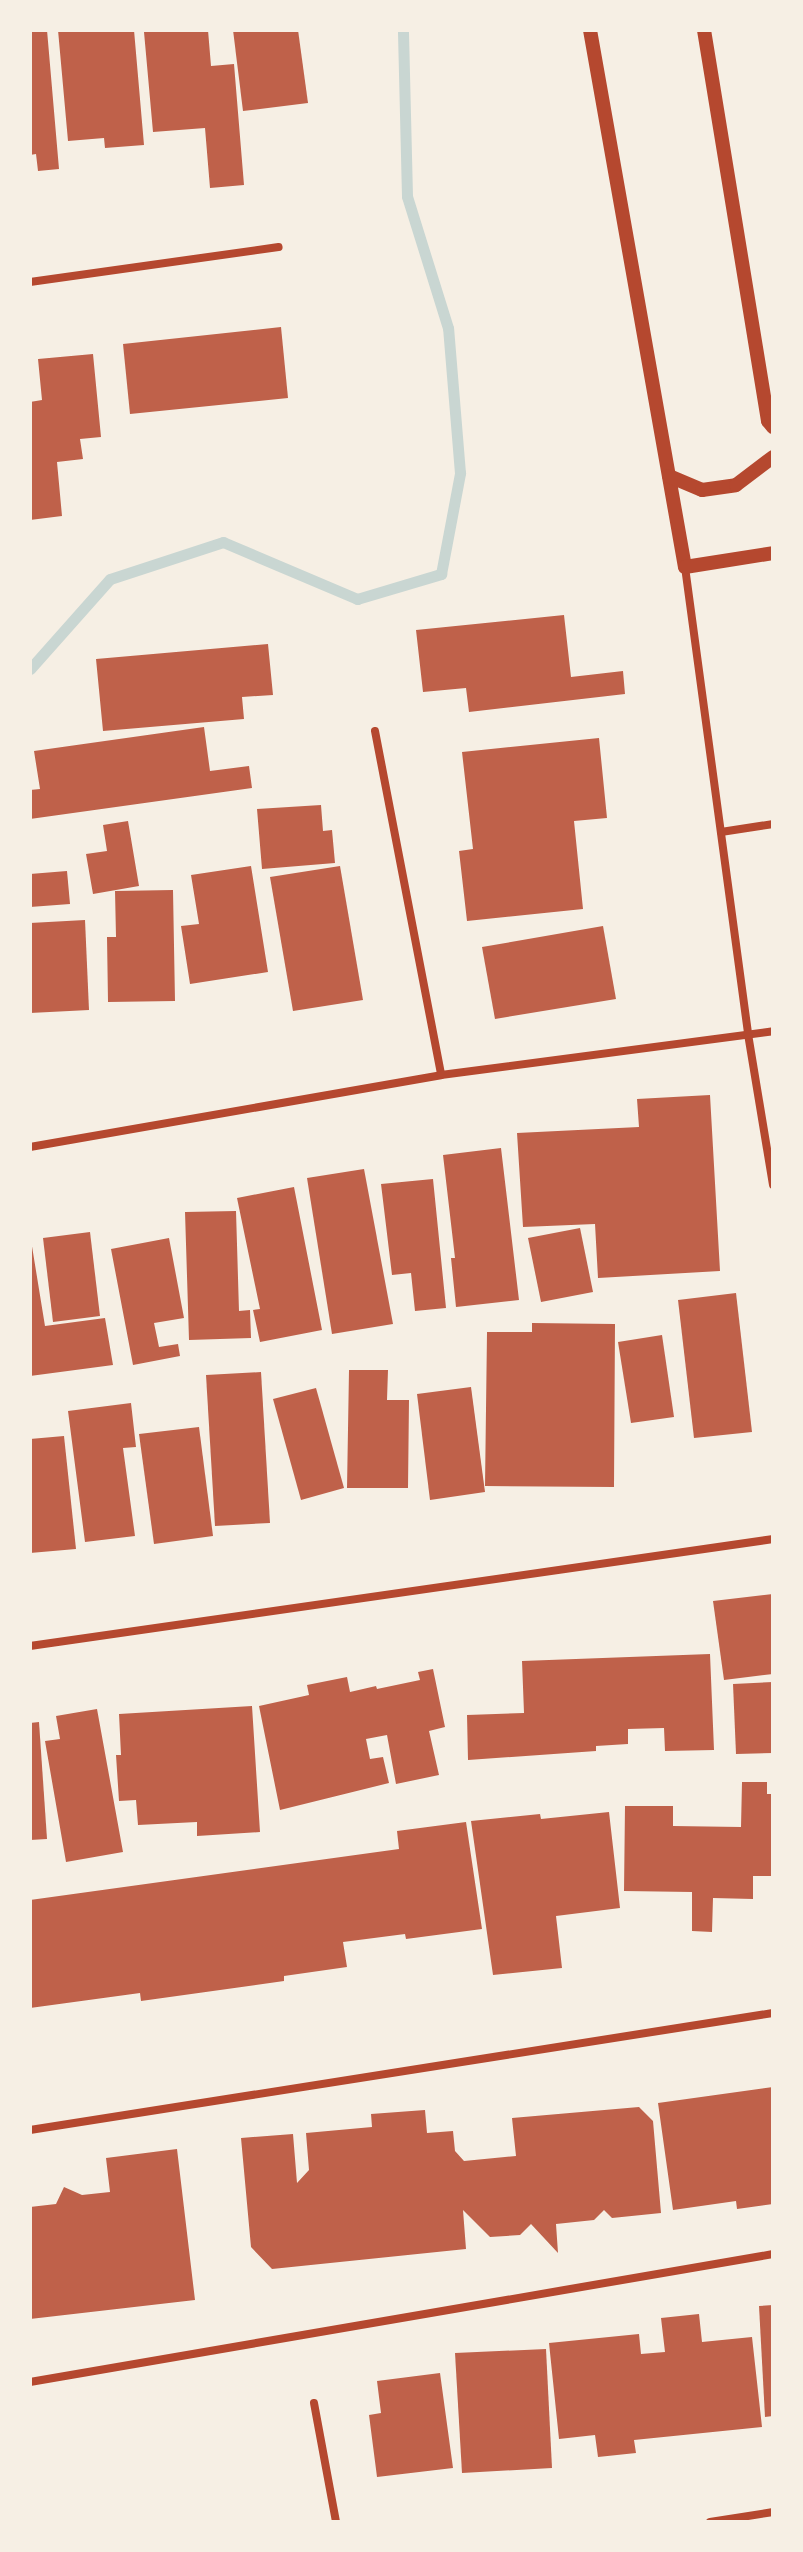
<!DOCTYPE html>
<style>
body{margin:0}
#map{position:relative;width:803px;height:2552px;overflow:hidden;background:#f6efe4;font-family:Montserrat,sans-serif}
div>[style]{position:absolute}
[style*='--x']{left:calc(var(--x)*1px);top:calc(var(--y)*1px);width:calc(var(--w)*1px);rotate:calc(var(--a)*1deg)}
.stream>*{height:11px;margin:-5.5px;padding:0 5.5px;transform-origin:5.5px;border-radius:5.5px;background:#c9d6d2}
.building>*{inset:0;background:#bf614a}
.minor>*{height:8px;margin:-4px;padding:0 4px;transform-origin:4px;border-radius:4px;background:#b5482f}
.tertiary>*{height:14px;margin:-7px;padding:0 7px;transform-origin:7px;border-radius:7px;background:#b5482f}
span{translate:-50% -50%;white-space:nowrap;text-align:center;line-height:1.15;-webkit-text-stroke:8px #f6efe4;paint-order:stroke}
.frame{position:absolute;inset:0;border:32px solid #f6efe4;pointer-events:none}
</style>
<div id="map">
<div class="stream">
<div style="--x:30;--y:669;--w:120;--a:-48.4"></div>
<div style="--x:110;--y:579;--w:119;--a:-18.1"></div>
<div style="--x:223;--y:542;--w:146;--a:23"></div>
<div style="--x:357;--y:599;--w:88;--a:-16.6"></div>
<div style="--x:441;--y:574;--w:103;--a:-79.3"></div>
<div style="--x:460;--y:473;--w:145;--a:-94.7"></div>
<div style="--x:448;--y:328;--w:138;--a:-107.3"></div>
<div style="--x:407;--y:196;--w:166;--a:-91.4"></div>
</div>
<div class="building">
<div style="clip-path:polygon(30px 30px,47px 30px,59px 169px,38px 171px,36px 154px,30px 155px)"></div>
<div style="clip-path:polygon(58px 30px,134px 30px,144px 145px,105px 148px,104px 138px,68px 141px)"></div>
<div style="clip-path:polygon(208px 30px,211px 66px,234px 64px,244px 185px,210px 188px,205px 128px,153px 132px,144px 32px)"></div>
<div style="clip-path:polygon(233px 30px,298px 30px,308px 103px,243px 111px)"></div>
<div style="clip-path:polygon(281px 327px,288px 398px,130px 414px,123px 344px)"></div>
<div style="clip-path:polygon(93px 354px,101px 437px,80px 439px,83px 459px,57px 462px,62px 516px,30px 520px,30px 402px,42px 400px,38px 359px)"></div>
<div style="clip-path:polygon(564px 615px,571px 677px,623px 671px,625px 694px,469px 712px,466px 688px,423px 692px,416px 630px)"></div>
<div style="clip-path:polygon(268px 644px,273px 695px,242px 697px,244px 719px,103px 731px,96px 659px)"></div>
<div style="clip-path:polygon(204px 727px,210px 771px,249px 766px,252px 788px,30px 819px,30px 790px,40px 789px,34px 751px)"></div>
<div style="clip-path:polygon(599px 738px,607px 818px,574px 821px,583px 909px,467px 921px,459px 851px,473px 849px,462px 752px)"></div>
<div style="clip-path:polygon(321px 805px,323px 831px,332px 830px,335px 863px,262px 869px,257px 809px)"></div>
<div style="clip-path:polygon(128px 821px,139px 886px,93px 894px,86px 854px,107px 851px,103px 825px)"></div>
<div style="clip-path:polygon(251px 866px,268px 972px,190px 984px,181px 926px,199px 924px,191px 875px)"></div>
<div style="clip-path:polygon(340px 866px,363px 1000px,293px 1011px,270px 877px)"></div>
<div style="clip-path:polygon(67px 871px,70px 904px,30px 907px,30px 874px)"></div>
<div style="clip-path:polygon(173px 890px,175px 1001px,108px 1002px,107px 937px,116px 937px,115px 891px)"></div>
<div style="clip-path:polygon(85px 920px,89px 1010px,30px 1013px,30px 923px)"></div>
<div style="clip-path:polygon(603px 926px,616px 999px,495px 1019px,482px 947px)"></div>
<div style="clip-path:polygon(710px 1095px,720px 1271px,598px 1278px,595px 1224px,523px 1227px,517px 1133px,639px 1127px,637px 1099px)"></div>
<div style="clip-path:polygon(501px 1148px,519px 1300px,456px 1307px,451px 1258px,455px 1258px,443px 1155px)"></div>
<div style="clip-path:polygon(364px 1169px,393px 1324px,332px 1334px,307px 1178px)"></div>
<div style="clip-path:polygon(433px 1179px,446px 1308px,415px 1311px,411px 1273px,392px 1275px,381px 1184px)"></div>
<div style="clip-path:polygon(294px 1187px,322px 1330px,260px 1342px,253px 1310px,260px 1309px,237px 1198px)"></div>
<div style="clip-path:polygon(236px 1211px,239px 1311px,250px 1310px,251px 1338px,189px 1340px,185px 1212px)"></div>
<div style="clip-path:polygon(580px 1228px,593px 1292px,541px 1302px,528px 1238px)"></div>
<div style="clip-path:polygon(90px 1232px,100px 1316px,53px 1322px,43px 1238px)"></div>
<div style="clip-path:polygon(30px 1234px,45px 1326px,105px 1318px,113px 1365px,30px 1376px)"></div>
<div style="clip-path:polygon(169px 1238px,184px 1318px,154px 1323px,159px 1347px,178px 1344px,180px 1356px,133px 1365px,111px 1249px)"></div>
<div style="clip-path:polygon(736px 1293px,752px 1432px,694px 1438px,678px 1300px)"></div>
<div style="clip-path:polygon(532px 1323px,615px 1324px,614px 1487px,485px 1486px,487px 1332px,532px 1332px)"></div>
<div style="clip-path:polygon(662px 1335px,674px 1417px,631px 1423px,618px 1342px)"></div>
<div style="clip-path:polygon(349px 1370px,388px 1370px,387px 1400px,409px 1400px,408px 1488px,347px 1488px)"></div>
<div style="clip-path:polygon(261px 1372px,270px 1523px,215px 1526px,206px 1375px)"></div>
<div style="clip-path:polygon(471px 1387px,485px 1492px,430px 1500px,417px 1394px)"></div>
<div style="clip-path:polygon(316px 1388px,344px 1488px,301px 1500px,273px 1399px)"></div>
<div style="clip-path:polygon(131px 1403px,136px 1447px,123px 1448px,135px 1536px,85px 1542px,68px 1411px)"></div>
<div style="clip-path:polygon(199px 1427px,213px 1536px,154px 1544px,139px 1434px)"></div>
<div style="clip-path:polygon(64px 1436px,76px 1549px,30px 1553px,30px 1439px)"></div>
<div style="clip-path:polygon(773px 1594px,773px 1674px,724px 1680px,713px 1601px)"></div>
<div style="clip-path:polygon(710px 1654px,714px 1750px,665px 1751px,664px 1728px,628px 1729px,628px 1744px,596px 1746px,596px 1751px,468px 1760px,467px 1715px,524px 1713px,522px 1661px)"></div>
<div style="clip-path:polygon(433px 1669px,445px 1727px,429px 1731px,439px 1775px,396px 1784px,387px 1735px,366px 1739px,370px 1759px,383px 1757px,389px 1783px,280px 1810px,259px 1706px,309px 1695px,307px 1685px,347px 1677px,350px 1692px,376px 1686px,377px 1689px,420px 1680px,418px 1672px)"></div>
<div style="clip-path:polygon(773px 1682px,773px 1753px,736px 1754px,733px 1684px)"></div>
<div style="clip-path:polygon(252px 1706px,260px 1832px,197px 1836px,197px 1822px,138px 1825px,136px 1800px,119px 1801px,116px 1755px,121px 1755px,119px 1714px)"></div>
<div style="clip-path:polygon(97px 1709px,123px 1852px,66px 1862px,45px 1741px,60px 1739px,56px 1716px)"></div>
<div style="clip-path:polygon(39px 1722px,47px 1839px,30px 1840px,30px 1723px)"></div>
<div style="clip-path:polygon(742px 1782px,767px 1782px,767px 1794px,773px 1794px,773px 1876px,753px 1876px,753px 1899px,713px 1898px,712px 1932px,692px 1931px,692px 1892px,624px 1891px,625px 1806px,673px 1806px,673px 1826px,741px 1827px)"></div>
<div style="clip-path:polygon(609px 1812px,620px 1908px,556px 1916px,562px 1968px,493px 1975px,471px 1821px,540px 1814px,541px 1819px)"></div>
<div style="clip-path:polygon(466px 1822px,482px 1929px,406px 1939px,405px 1934px,343px 1942px,347px 1967px,284px 1976px,284px 1981px,141px 2001px,140px 1993px,30px 2008px,30px 1900px,399px 1849px,397px 1831px)"></div>
<div style="clip-path:polygon(773px 2087px,773px 2204px,737px 2209px,736px 2201px,673px 2210px,658px 2103px)"></div>
<div style="clip-path:polygon(639px 2107px,653px 2121px,661px 2213px,612px 2218px,604px 2210px,594px 2220px,556px 2224px,558px 2253px,531px 2224px,520px 2235px,490px 2237px,463px 2210px,466px 2249px,272px 2269px,251px 2247px,241px 2138px,293px 2134px,297px 2183px,309px 2170px,306px 2133px,372px 2127px,371px 2114px,425px 2110px,427px 2133px,453px 2131px,455px 2151px,464px 2161px,516px 2156px,512px 2118px)"></div>
<div style="clip-path:polygon(177px 2149px,195px 2300px,30px 2319px,30px 2207px,56px 2204px,64px 2187px,82px 2195px,110px 2192px,106px 2158px)"></div>
<div style="clip-path:polygon(773px 2305px,773px 2416px,765px 2417px,759px 2306px)"></div>
<div style="clip-path:polygon(699px 2314px,702px 2342px,752px 2337px,762px 2427px,634px 2440px,636px 2453px,598px 2457px,595px 2435px,559px 2439px,549px 2343px,639px 2334px,641px 2354px,665px 2352px,661px 2318px)"></div>
<div style="clip-path:polygon(546px 2349px,552px 2468px,462px 2473px,455px 2353px)"></div>
<div style="clip-path:polygon(440px 2373px,453px 2468px,377px 2477px,369px 2415px,381px 2413px,377px 2381px)"></div>
</div>
<div class="minor">
<div style="--x:30;--y:282;--w:251;--a:-8"></div>
<div style="--x:685;--y:567;--w:471;--a:82.3"></div>
<div style="--x:748;--y:1034;--w:153;--a:80.6"></div>
<div style="--x:375;--y:731;--w:350;--a:79.1"></div>
<div style="--x:721;--y:832;--w:53;--a:-8.7"></div>
<div style="--x:30;--y:1147;--w:417;--a:-9.9"></div>
<div style="--x:441;--y:1075;--w:335;--a:-7.5"></div>
<div style="--x:30;--y:1646;--w:751;--a:-8.19"></div>
<div style="--x:30;--y:2130;--w:752;--a:-8.95"></div>
<div style="--x:30;--y:2382;--w:754;--a:-9.77"></div>
<div style="--x:314;--y:2403;--w:121;--a:79.5"></div>
<div style="--x:710;--y:2522;--w:64;--a:-9"></div>
</div>
<div class="tertiary">
<div style="--x:590;--y:30;--w:545;--a:79.97"></div>
<div style="--x:685;--y:567;--w:89;--a:-9"></div>
<div style="--x:704;--y:30;--w:396;--a:80.7"></div>
<div style="--x:768;--y:421;--w:8;--a:50"></div>
<div style="--x:669;--y:476;--w:36;--a:23"></div>
<div style="--x:702;--y:490;--w:34;--a:-8"></div>
<div style="--x:736;--y:485;--w:46;--a:-37.1"></div>
</div>
<div class="frame"></div>
</div>
